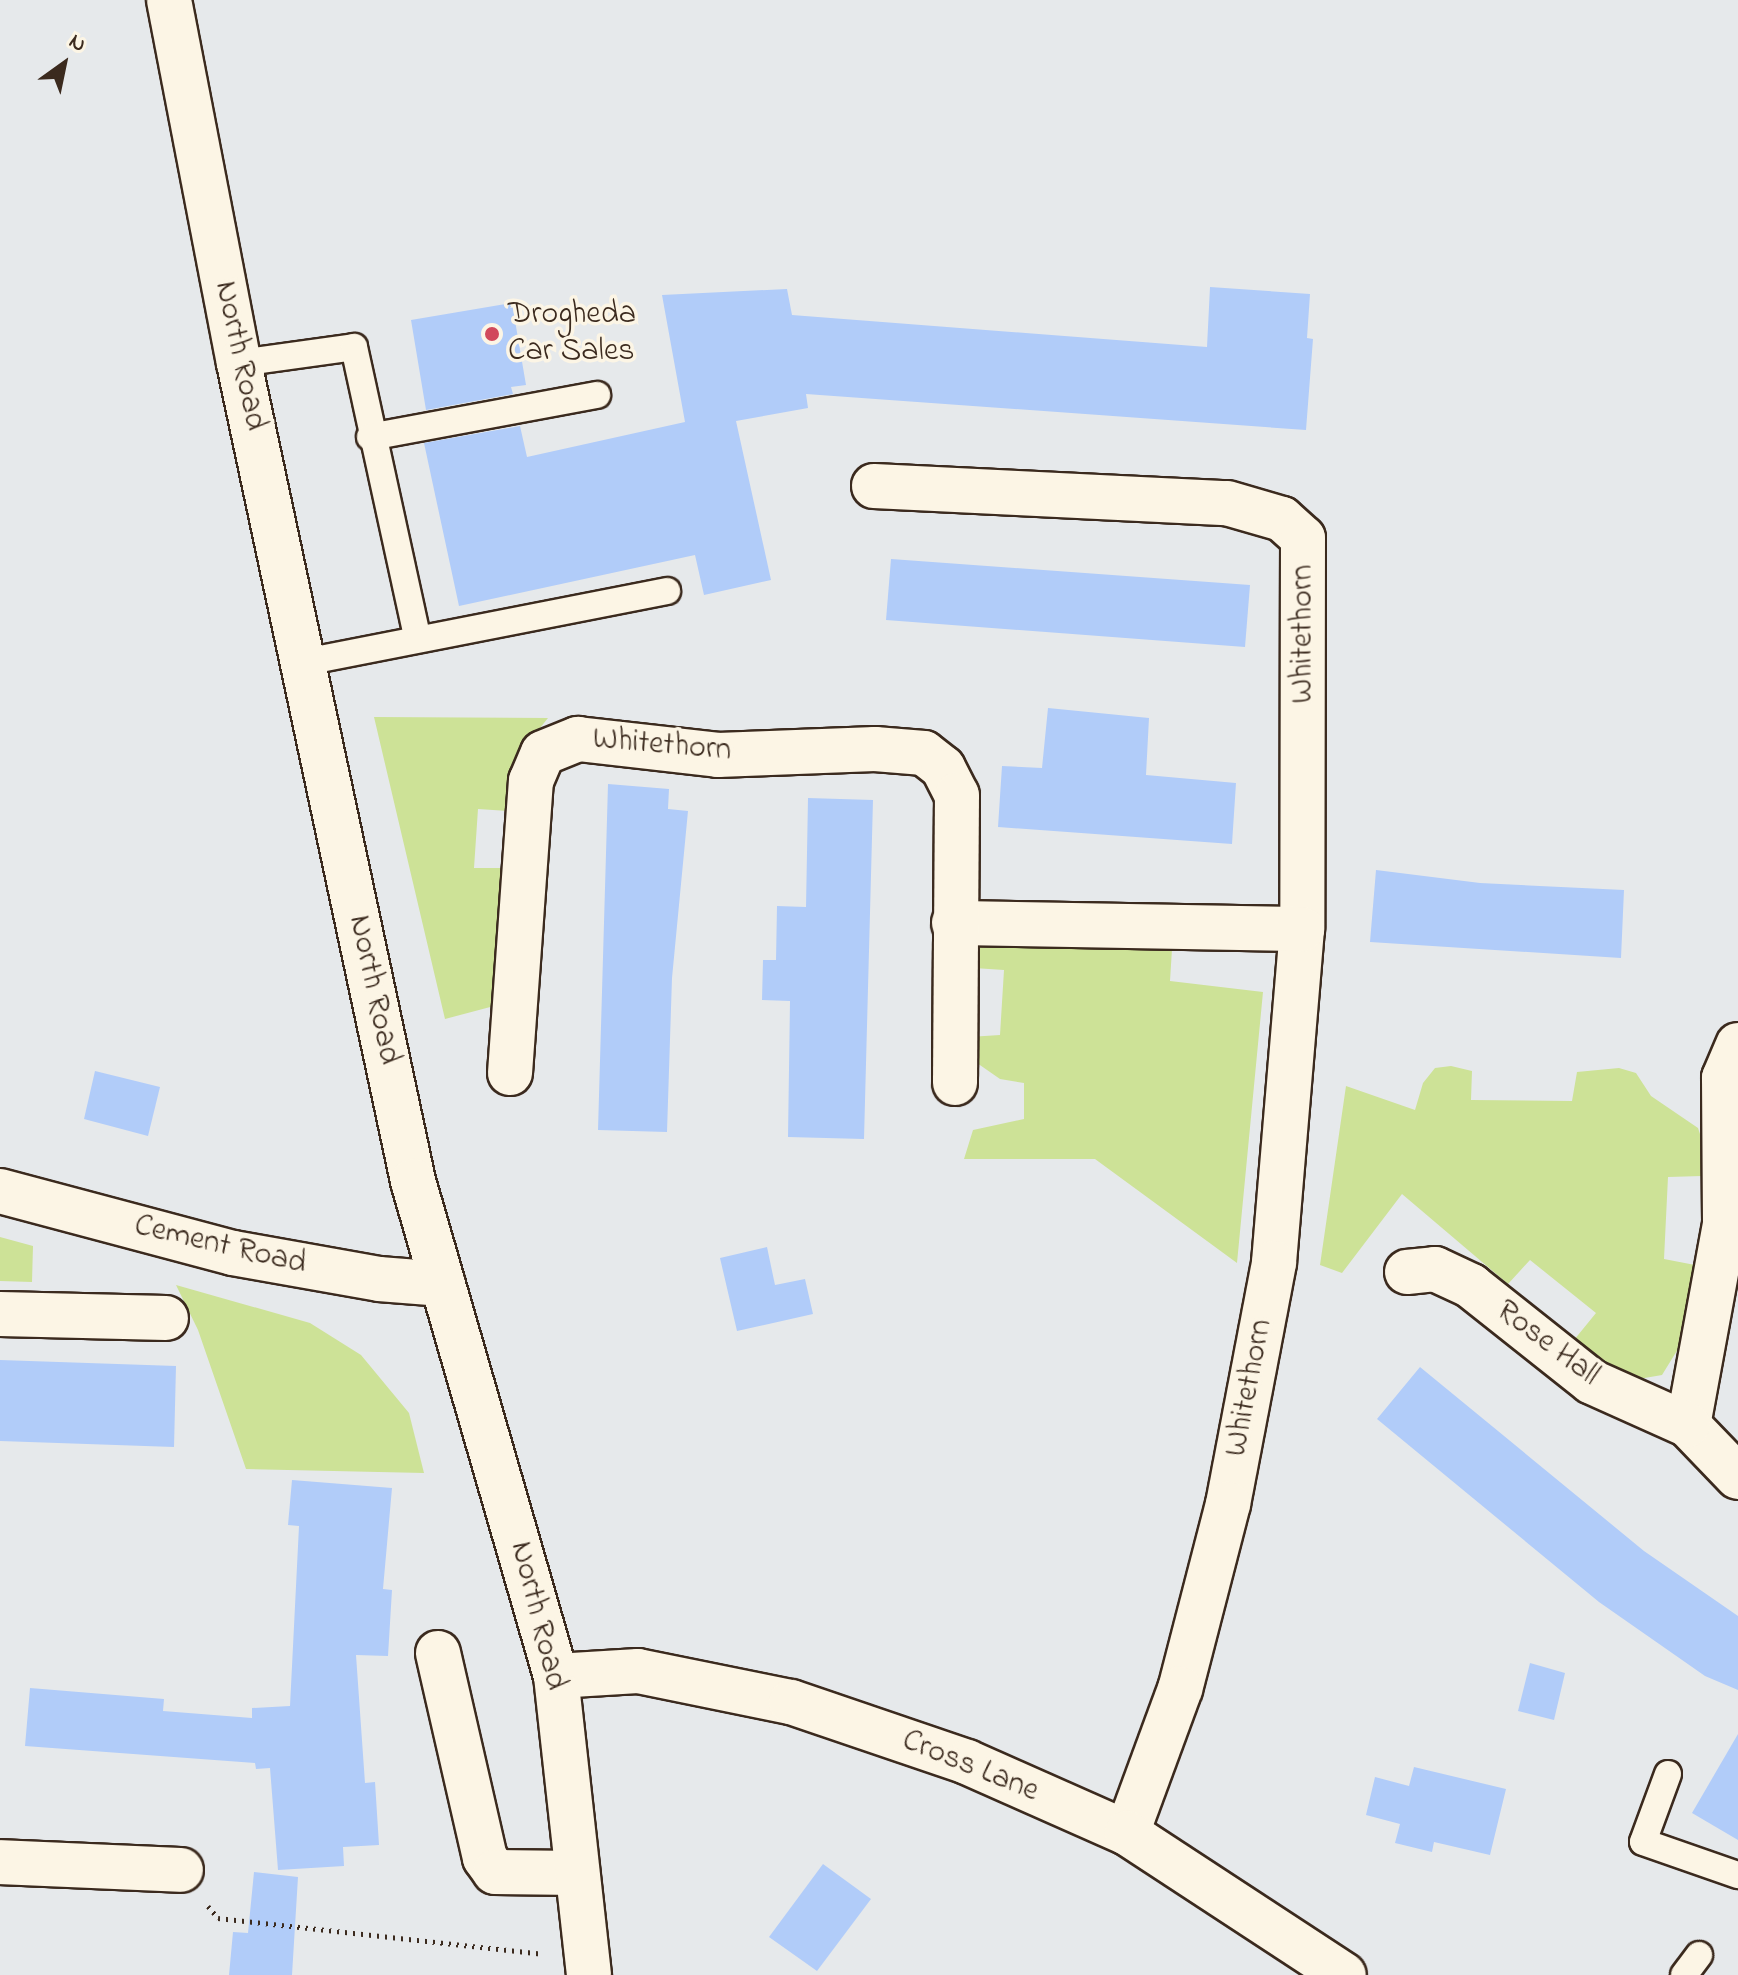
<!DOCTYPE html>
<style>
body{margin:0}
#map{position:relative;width:1738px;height:1975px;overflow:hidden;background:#e6e9eb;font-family:"Indie Flower",sans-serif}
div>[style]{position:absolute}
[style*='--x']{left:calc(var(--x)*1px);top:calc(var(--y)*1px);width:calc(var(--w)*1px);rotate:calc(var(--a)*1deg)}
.green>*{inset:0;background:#cde297}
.building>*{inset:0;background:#b1ccf9}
.path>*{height:5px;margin-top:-2.5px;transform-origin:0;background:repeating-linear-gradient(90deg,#3b2a1e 0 2px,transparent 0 8px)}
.roads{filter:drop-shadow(2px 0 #3b2a1e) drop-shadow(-2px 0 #3b2a1e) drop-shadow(0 2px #3b2a1e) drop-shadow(0 -2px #3b2a1e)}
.service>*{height:26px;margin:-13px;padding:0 13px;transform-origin:13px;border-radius:13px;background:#fcf5e5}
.minor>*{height:44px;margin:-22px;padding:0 22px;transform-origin:22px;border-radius:22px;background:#fcf5e5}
.tertiary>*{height:44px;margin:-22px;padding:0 22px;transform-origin:22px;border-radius:22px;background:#fcf5e5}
.secondary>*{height:44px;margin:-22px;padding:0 22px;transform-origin:22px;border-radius:22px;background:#fcf5e5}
.dots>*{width:22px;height:22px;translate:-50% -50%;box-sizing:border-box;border:4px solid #fcf5e5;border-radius:50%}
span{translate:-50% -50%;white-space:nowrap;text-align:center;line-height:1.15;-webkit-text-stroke:7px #fcf5e5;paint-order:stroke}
.poi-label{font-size:32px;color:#3b2a1e}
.left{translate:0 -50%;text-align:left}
.street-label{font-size:32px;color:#3b2a1e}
.north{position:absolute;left:24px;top:24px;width:80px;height:80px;-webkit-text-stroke:6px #fcf5e5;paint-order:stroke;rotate:33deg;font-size:22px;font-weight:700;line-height:32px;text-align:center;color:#3b2a1e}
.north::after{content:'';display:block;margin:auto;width:28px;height:36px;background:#3b2a1e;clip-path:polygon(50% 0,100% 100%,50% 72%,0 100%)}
</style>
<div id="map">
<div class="green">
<div style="clip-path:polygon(374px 717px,548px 718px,519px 754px,508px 811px,478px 809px,474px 868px,508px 868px,494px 1006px,445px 1019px)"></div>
<div style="clip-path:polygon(994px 937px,1172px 949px,1170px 981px,1263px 992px,1237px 1263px,1095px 1159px,964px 1159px,973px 1130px,1024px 1119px,1024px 1083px,1000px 1079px,977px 1063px,969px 1037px,1000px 1035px,1004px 970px,974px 968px,980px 947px)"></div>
<div style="clip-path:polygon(1451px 1066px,1472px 1071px,1471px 1100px,1572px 1101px,1577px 1072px,1619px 1068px,1636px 1073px,1651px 1096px,1698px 1128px,1704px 1146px,1702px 1176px,1668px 1177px,1664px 1259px,1695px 1265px,1678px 1349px,1662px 1375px,1627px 1381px,1574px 1340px,1596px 1313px,1530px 1260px,1508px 1284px,1402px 1194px,1342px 1273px,1320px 1265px,1346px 1086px,1415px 1110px,1423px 1083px,1435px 1068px)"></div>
<div style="clip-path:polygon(0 1237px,33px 1246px,32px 1282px,0 1281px)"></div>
<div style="clip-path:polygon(176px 1285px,310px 1323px,361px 1355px,409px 1413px,424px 1473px,246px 1469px,198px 1330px)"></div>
</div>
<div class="building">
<div style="clip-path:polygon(1210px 287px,1310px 294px,1307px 338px,1313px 339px,1306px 430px,806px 394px,808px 408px,736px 421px,771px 580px,704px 595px,695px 555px,459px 606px,424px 443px,520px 426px,527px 457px,685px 422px,662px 295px,787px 289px,792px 315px,1207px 347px)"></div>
<div style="clip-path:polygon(512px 303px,526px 385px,511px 387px,513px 394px,426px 410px,411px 320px)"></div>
<div style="clip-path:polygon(891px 559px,1250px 585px,1245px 647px,886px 620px)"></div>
<div style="clip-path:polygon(1048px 708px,1149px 718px,1146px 775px,1236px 783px,1232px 844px,998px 827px,1002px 766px,1042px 768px)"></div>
<div style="clip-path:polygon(608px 784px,669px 789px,668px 809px,688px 811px,672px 978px,667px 1132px,598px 1130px)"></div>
<div style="clip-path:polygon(808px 798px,873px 800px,864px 1139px,788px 1137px,790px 1001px,762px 1000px,763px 960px,776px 960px,777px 906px,806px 907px)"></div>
<div style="clip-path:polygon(1376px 870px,1480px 883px,1624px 890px,1621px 958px,1370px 942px)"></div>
<div style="clip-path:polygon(95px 1071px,160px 1087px,148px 1136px,84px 1119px)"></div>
<div style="clip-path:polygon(767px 1247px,775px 1285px,805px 1279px,813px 1314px,737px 1331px,720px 1258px)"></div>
<div style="clip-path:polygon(0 1360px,176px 1366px,174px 1447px,0 1441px)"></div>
<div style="clip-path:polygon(1420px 1367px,1644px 1551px,1738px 1616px,1738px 1690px,1705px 1676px,1599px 1602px,1377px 1419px)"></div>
<div style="clip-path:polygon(292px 1480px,392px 1488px,383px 1589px,392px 1590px,388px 1656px,356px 1655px,365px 1783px,375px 1782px,379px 1845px,343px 1847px,344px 1866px,278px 1870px,270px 1768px,256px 1769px,255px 1763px,25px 1746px,30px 1688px,164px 1699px,163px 1711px,252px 1718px,252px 1708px,290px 1706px,299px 1526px,288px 1525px)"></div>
<div style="clip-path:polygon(1530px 1663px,1565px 1673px,1554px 1720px,1518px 1711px)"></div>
<div style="clip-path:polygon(1738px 1734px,1738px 1840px,1692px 1813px)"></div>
<div style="clip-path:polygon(1414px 1767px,1506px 1789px,1490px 1855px,1434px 1842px,1432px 1852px,1395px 1843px,1400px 1824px,1366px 1815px,1375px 1777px,1409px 1786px)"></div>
<div style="clip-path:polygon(823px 1864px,871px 1899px,817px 1971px,769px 1937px)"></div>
<div style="clip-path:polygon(254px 1872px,298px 1877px,292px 1975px,229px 1975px,233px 1932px,248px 1933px)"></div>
</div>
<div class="path">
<div style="--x:208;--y:1906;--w:16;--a:50"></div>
<div style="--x:218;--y:1918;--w:326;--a:6.3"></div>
</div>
<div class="roads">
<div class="service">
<div style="--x:239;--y:363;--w:116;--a:-7.9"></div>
<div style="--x:354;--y:347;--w:297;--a:77.7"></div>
<div style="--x:370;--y:437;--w:231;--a:-10.5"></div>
<div style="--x:305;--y:662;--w:369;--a:-11.1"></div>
<div style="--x:1668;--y:1774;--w:72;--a:110.2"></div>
<div style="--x:1643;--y:1842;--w:101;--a:19.2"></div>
<div style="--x:1684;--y:1975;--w:25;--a:-53"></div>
</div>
<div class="minor">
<div style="--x:874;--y:486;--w:353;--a:2.8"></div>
<div style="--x:1227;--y:503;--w:57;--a:16.2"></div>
<div style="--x:1282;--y:519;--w:28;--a:42"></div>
<div style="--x:1303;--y:538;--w:391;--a:90.1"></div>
<div style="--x:1302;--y:929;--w:335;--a:94.8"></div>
<div style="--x:1274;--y:1263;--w:245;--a:100.8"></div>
<div style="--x:1228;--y:1504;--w:191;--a:104.5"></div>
<div style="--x:1180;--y:1689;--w:153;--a:110.2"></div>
<div style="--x:954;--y:923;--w:348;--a:1"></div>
<div style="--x:1738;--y:1045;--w:36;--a:113"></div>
<div style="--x:1724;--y:1078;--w:146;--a:89.6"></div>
<div style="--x:1725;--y:1224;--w:204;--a:100.4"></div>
<div style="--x:1688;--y:1425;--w:72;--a:46.1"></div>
<div style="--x:510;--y:1073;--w:293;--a:-85.9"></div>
<div style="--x:531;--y:781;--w:30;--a:-67"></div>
<div style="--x:543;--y:753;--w:38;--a:-22"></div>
<div style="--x:578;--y:739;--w:141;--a:6.5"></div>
<div style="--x:718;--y:755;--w:157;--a:-2.2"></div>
<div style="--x:875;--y:749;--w:49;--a:4.7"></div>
<div style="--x:924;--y:753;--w:24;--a:38"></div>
<div style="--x:943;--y:768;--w:30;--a:63"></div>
<div style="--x:957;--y:795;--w:288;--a:90.4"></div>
<div style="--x:1407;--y:1272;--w:28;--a:-6"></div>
<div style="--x:1435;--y:1269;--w:40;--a:25"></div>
<div style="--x:1471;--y:1286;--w:154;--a:38.4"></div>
<div style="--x:1592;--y:1382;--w:105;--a:24.1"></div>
<div style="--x:0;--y:1314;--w:166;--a:1.4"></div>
<div style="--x:438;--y:1653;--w:210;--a:77.1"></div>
<div style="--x:485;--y:1858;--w:17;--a:54"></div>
<div style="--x:495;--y:1872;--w:82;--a:0.7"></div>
<div style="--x:0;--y:1862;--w:181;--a:2.5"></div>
</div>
<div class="tertiary">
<div style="--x:0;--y:1191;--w:241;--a:14.9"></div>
<div style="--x:233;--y:1253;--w:148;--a:10.1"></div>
<div style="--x:379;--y:1279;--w:64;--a:4.5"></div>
</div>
<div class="secondary">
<div style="--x:169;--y:0;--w:370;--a:79.1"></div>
<div style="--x:239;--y:363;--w:836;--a:77.99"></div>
<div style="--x:413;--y:1181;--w:515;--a:73.89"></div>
<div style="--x:556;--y:1676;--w:301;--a:83.7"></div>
<div style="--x:556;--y:1676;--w:82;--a:-3.5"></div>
<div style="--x:638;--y:1671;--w:156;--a:11.5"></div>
<div style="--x:791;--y:1702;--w:186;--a:18.8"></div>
<div style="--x:967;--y:1762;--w:175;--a:23.9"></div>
<div style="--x:1127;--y:1833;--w:259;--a:33.2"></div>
</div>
</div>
<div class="dots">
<div style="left:492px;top:334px;background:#d1495b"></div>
</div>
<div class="poi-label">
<span class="left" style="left:508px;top:334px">Drogheda<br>Car Sales</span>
</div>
<div class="street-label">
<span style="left:239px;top:356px;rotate:78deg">North Road</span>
<span style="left:1304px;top:634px;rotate:-90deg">Whitethorn</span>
<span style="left:662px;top:746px;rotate:5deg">Whitethorn</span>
<span style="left:373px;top:990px;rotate:78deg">North Road</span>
<span style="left:220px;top:1246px;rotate:13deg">Cement Road</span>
<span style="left:1547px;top:1344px;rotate:37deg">Rose Hall</span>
<span style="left:1250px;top:1388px;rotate:-79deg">Whitethorn</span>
<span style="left:537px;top:1616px;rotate:76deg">North Road</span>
<span style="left:970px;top:1767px;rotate:22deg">Cross Lane</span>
</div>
<div class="north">N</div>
</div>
